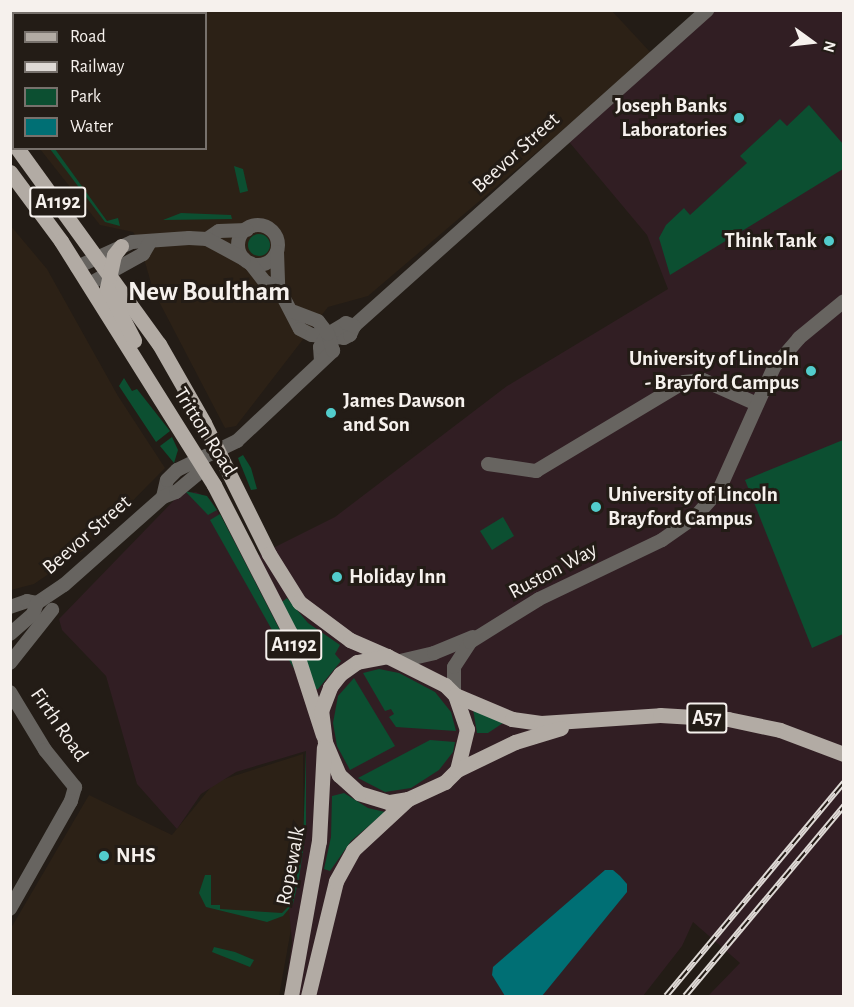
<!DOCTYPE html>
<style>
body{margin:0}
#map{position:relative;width:854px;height:1007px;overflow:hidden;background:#231c16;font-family:"Alegreya Sans",sans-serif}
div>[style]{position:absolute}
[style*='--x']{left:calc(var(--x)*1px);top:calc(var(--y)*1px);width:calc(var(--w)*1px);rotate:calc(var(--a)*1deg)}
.built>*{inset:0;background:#2c2116}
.education>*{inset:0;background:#311e23}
.green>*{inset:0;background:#0c4f31}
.round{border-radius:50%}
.water>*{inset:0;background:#006f74}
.street>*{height:14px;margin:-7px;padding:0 7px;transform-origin:7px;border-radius:7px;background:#676460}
.street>.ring{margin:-7px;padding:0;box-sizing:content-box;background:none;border:14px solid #676460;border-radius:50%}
.primary>*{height:15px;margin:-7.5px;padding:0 7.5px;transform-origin:7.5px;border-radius:7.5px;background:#b2aba4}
.rail>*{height:6px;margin-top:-3px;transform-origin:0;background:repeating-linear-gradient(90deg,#231c16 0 11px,#ded9d5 0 22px);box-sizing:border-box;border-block:2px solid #ded9d5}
.dots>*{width:16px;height:16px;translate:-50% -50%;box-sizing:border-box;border:3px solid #231c16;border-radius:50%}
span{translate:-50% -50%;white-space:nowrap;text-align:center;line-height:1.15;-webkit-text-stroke:6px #231c16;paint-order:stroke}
.shield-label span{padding:2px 4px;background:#231c16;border:2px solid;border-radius:4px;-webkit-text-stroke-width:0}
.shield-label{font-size:20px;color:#f6f1ed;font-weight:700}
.poi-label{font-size:21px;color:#f6f1ed;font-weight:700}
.right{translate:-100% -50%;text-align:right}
.left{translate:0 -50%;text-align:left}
.street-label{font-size:21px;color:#f6f1ed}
.district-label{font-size:27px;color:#f6f1ed;font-weight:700}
.frame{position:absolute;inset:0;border:12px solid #f6f1ed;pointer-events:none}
.legend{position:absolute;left:12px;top:12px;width:195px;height:138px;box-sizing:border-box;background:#231c16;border:2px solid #77716c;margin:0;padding:8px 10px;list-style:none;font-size:18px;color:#f6f1ed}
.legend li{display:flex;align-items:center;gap:12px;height:30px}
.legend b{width:30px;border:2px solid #77716c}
.north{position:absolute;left:782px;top:12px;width:60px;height:60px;-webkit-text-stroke:4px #231c16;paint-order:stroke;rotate:105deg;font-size:16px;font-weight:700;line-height:24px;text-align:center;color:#f6f1ed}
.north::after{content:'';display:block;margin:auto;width:21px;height:27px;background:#f6f1ed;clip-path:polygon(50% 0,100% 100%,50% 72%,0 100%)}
</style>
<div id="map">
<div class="built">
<div style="clip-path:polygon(10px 11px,612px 11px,652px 54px,368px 296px,328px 307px,236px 426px,225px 428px,153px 290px,139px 241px,133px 232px,100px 225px,40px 149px,206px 148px,206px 14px,14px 14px,13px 118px)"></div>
<div style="clip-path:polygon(10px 225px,47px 269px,118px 396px,165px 468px,85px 549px,34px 584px,11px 590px)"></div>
<div style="clip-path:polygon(303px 754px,304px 857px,279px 996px,11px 996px,11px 928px,89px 795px,172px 835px,215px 782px)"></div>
</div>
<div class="education">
<div style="clip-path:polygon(706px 11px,843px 11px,843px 996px,708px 996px,740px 963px,693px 922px,682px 946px,643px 996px,284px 996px,292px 942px,289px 909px,306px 831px,306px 751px,236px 772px,201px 794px,177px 829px,137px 784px,106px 676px,62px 630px,59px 619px,181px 493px,196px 492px,210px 499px,247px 561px,335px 517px,507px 386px,668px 289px,647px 235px,565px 137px)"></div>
</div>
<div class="green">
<div style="clip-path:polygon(809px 105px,843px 144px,843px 169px,670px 275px,659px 238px,666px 225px,684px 208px,690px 215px,747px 163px,740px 156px,780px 119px,787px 126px)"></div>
<div style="clip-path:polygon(50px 149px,55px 149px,107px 221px,118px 218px,120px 226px,105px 222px)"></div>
<div style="clip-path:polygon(234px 166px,243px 169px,248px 191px,240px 193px)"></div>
<div style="clip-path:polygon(181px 213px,231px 215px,232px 219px,163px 220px)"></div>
<div class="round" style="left:248px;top:234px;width:22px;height:22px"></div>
<div style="clip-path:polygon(124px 378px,132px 391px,137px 389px,170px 431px,156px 442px,119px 386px)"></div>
<div style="clip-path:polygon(172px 437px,178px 450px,174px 463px,160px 446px)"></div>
<div style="clip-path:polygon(843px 440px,843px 634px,812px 648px,745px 480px)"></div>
<div style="clip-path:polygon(243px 455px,251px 468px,257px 489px,251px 490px,238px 458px)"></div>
<div style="clip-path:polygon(185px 491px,207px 496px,217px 510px,208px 515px)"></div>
<div style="clip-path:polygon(220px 514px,285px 640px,294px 669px,210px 520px)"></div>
<div style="clip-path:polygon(503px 517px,514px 536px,492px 550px,480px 531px)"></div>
<div style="clip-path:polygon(287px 598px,308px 623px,340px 645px,335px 654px,341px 661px,318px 689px,314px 689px,282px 602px)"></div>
<div style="clip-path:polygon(379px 669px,399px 673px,435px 692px,451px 712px,456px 731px,396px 727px,389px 717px,394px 714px,391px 709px,385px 711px,363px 673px)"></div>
<div style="clip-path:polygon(354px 678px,395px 746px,350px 770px,337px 746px,333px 723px,338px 696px)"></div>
<div style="clip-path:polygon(473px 709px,503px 723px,488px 733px,477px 733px)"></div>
<div style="clip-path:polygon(430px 740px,455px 742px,453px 752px,439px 770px,411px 788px,385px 792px,358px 778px)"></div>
<div style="clip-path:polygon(306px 750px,306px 831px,299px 878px,293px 904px,283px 916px,267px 922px,206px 907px,199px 893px,205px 875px,211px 875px,211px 905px,220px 905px,220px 909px,282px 913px,291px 904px,303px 845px)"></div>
<div style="clip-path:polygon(344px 793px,368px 808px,385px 812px,351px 841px,330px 871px,324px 869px,331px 837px,332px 796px)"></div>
<div style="clip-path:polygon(214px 947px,235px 952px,254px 960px,250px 967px,212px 952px)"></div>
</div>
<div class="water">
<div style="clip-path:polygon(605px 870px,613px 870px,620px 876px,627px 884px,627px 892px,542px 996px,505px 996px,492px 975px,493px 967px)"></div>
</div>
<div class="street">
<div class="ring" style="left:238px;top:225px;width:26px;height:26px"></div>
<div style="--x:207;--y:239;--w:14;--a:-34"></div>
<div style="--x:219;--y:231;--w:28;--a:-2"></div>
<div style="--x:277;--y:252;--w:35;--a:88"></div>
<div style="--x:278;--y:287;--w:47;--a:62.4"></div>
<div style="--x:300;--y:329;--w:13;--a:27"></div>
<div style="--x:312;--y:335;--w:32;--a:5"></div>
<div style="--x:344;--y:338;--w:7;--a:-27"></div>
<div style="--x:350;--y:335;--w:10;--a:-66"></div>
<div style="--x:354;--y:326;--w:474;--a:-41.8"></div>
<div style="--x:250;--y:263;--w:24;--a:52"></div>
<div style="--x:265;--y:282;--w:14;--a:21"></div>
<div style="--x:77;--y:267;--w:60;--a:-24.4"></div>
<div style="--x:132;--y:242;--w:57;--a:-4"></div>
<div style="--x:189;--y:238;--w:18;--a:3"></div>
<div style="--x:207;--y:239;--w:42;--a:28.4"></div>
<div style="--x:89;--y:284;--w:62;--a:-29.1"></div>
<div style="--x:143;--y:254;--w:14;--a:-60"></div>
<div style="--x:321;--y:361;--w:14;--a:-94"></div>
<div style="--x:320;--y:347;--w:15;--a:-58"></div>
<div style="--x:328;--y:334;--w:21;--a:-31"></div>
<div style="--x:346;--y:323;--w:9;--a:21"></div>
<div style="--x:488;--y:464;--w:49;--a:8.3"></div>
<div style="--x:536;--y:471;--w:173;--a:-31"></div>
<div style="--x:684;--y:382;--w:19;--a:-6"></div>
<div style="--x:703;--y:380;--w:59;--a:24"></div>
<div style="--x:163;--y:497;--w:17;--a:-77"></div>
<div style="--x:167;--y:480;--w:14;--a:-45"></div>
<div style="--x:177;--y:470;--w:67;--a:-25.8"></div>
<div style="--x:237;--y:441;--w:132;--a:-43.2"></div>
<div style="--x:333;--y:351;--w:18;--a:-106"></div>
<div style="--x:328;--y:334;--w:16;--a:-128"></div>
<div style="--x:318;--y:321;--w:26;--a:-159"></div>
<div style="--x:10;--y:607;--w:18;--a:-19"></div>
<div style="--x:27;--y:601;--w:10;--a:11"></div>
<div style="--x:37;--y:603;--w:32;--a:-34"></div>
<div style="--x:64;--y:585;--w:132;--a:-41.6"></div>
<div style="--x:163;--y:497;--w:14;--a:-21"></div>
<div style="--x:176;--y:492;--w:26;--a:-40"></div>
<div style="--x:196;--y:475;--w:15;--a:-70"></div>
<div style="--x:10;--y:634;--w:30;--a:-41"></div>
<div style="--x:33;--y:614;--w:12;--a:-70"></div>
<div style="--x:400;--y:661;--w:35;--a:-13"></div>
<div style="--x:434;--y:653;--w:42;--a:-22.3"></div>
<div style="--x:10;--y:663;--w:68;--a:-51.6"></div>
<div style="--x:10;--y:692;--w:68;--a:58.9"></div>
<div style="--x:45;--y:750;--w:48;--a:51"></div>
<div style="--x:75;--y:787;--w:15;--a:106"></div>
<div style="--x:71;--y:801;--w:124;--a:119.5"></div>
<div style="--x:454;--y:693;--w:26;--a:-90"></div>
<div style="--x:454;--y:667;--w:30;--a:-57"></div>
<div style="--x:470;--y:642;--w:81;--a:-31.9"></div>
<div style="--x:539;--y:599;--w:136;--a:-25.6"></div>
<div style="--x:662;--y:540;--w:40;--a:-34.9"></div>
<div style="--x:695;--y:517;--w:36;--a:-48"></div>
<div style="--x:719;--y:490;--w:135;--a:-65.9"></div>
<div style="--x:774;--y:367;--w:38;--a:-49"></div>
<div style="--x:799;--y:338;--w:58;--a:-39.4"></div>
</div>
<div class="primary">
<div style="--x:17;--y:148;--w:242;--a:54.1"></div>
<div style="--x:159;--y:344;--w:91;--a:60.3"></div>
<div style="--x:204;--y:423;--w:146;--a:63.6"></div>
<div style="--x:269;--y:554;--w:57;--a:58"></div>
<div style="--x:299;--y:602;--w:64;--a:36.7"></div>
<div style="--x:350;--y:640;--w:40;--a:23.4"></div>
<div style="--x:10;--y:172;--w:86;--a:53.5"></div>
<div style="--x:61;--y:241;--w:288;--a:57.9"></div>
<div style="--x:214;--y:485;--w:166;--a:62.8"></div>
<div style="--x:290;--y:633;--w:107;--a:72.1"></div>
<div style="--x:121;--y:246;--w:11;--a:128"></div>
<div style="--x:114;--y:255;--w:34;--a:102"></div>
<div style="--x:107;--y:288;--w:59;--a:62.6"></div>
<div style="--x:387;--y:656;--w:65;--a:26.6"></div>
<div style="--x:445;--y:685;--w:14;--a:45"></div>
<div style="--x:455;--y:695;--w:36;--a:71"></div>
<div style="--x:467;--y:729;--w:42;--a:103.7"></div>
<div style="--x:457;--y:770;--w:17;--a:135"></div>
<div style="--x:445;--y:782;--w:41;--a:155.3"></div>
<div style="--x:408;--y:799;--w:20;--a:171"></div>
<div style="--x:388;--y:802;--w:30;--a:-163"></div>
<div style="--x:359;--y:793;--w:27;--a:-138"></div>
<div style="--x:339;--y:775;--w:36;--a:-113"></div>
<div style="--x:325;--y:742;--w:31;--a:-97"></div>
<div style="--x:321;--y:711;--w:26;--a:-69"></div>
<div style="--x:330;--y:687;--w:16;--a:-52"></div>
<div style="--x:340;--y:674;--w:21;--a:-35"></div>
<div style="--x:357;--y:662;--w:31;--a:-11"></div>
<div style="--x:455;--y:695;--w:62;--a:22.8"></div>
<div style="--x:512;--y:719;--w:29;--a:8"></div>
<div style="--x:541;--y:723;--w:119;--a:-3.8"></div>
<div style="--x:660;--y:715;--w:68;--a:3.4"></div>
<div style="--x:728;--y:719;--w:53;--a:11.9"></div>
<div style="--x:780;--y:730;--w:68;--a:20.6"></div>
<div style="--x:457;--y:770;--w:64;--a:-25.8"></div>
<div style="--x:515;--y:742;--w:48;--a:-16.9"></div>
<div style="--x:291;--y:996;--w:158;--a:-79.8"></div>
<div style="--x:319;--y:841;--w:94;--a:-87"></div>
<div style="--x:308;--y:996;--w:118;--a:-76.3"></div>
<div style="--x:336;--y:881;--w:35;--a:-61"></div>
<div style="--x:353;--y:850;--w:75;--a:-42.8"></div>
</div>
<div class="rail">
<div style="--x:666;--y:996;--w:278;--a:-50.2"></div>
<div style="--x:685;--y:996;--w:248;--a:-50.1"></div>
</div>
<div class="dots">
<div style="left:739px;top:118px;background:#52cdcc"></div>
<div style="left:829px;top:241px;background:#52cdcc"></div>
<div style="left:811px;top:371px;background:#52cdcc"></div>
<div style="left:331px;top:413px;background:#52cdcc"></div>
<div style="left:596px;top:507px;background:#52cdcc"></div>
<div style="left:337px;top:577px;background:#52cdcc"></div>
<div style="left:104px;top:856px;background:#52cdcc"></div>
</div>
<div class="shield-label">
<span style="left:58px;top:202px">A1192</span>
<span style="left:294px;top:645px">A1192</span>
<span style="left:707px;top:718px">A57</span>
</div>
<div class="poi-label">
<span class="right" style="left:727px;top:118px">Joseph Banks<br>Laboratories</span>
<span class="right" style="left:817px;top:241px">Think Tank</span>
<span class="right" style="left:799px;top:371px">University of Lincoln<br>- Brayford Campus</span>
<span class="left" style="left:343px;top:413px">James Dawson<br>and Son</span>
<span class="left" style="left:608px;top:507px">University of Lincoln<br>Brayford Campus</span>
<span class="left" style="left:349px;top:577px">Holiday Inn</span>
<span class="left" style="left:116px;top:856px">NHS</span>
</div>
<div class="street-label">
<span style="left:516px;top:153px;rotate:-42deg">Beevor Street</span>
<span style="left:205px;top:432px;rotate:58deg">Tritton Road</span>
<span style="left:87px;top:535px;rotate:-41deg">Beevor Street</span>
<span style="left:553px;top:571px;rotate:-28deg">Ruston Way</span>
<span style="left:59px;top:725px;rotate:55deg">Firth Road</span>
<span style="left:291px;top:866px;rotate:-79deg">Ropewalk</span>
</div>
<div class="district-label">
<span style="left:209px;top:292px">New Boultham</span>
</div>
<div class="frame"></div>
<ul class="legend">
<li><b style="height:8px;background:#b2aba4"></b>Road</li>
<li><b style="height:8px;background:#ded9d5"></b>Railway</li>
<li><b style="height:16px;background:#0c4f31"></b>Park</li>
<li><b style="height:16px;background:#006f74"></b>Water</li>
</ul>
<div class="north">N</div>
</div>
